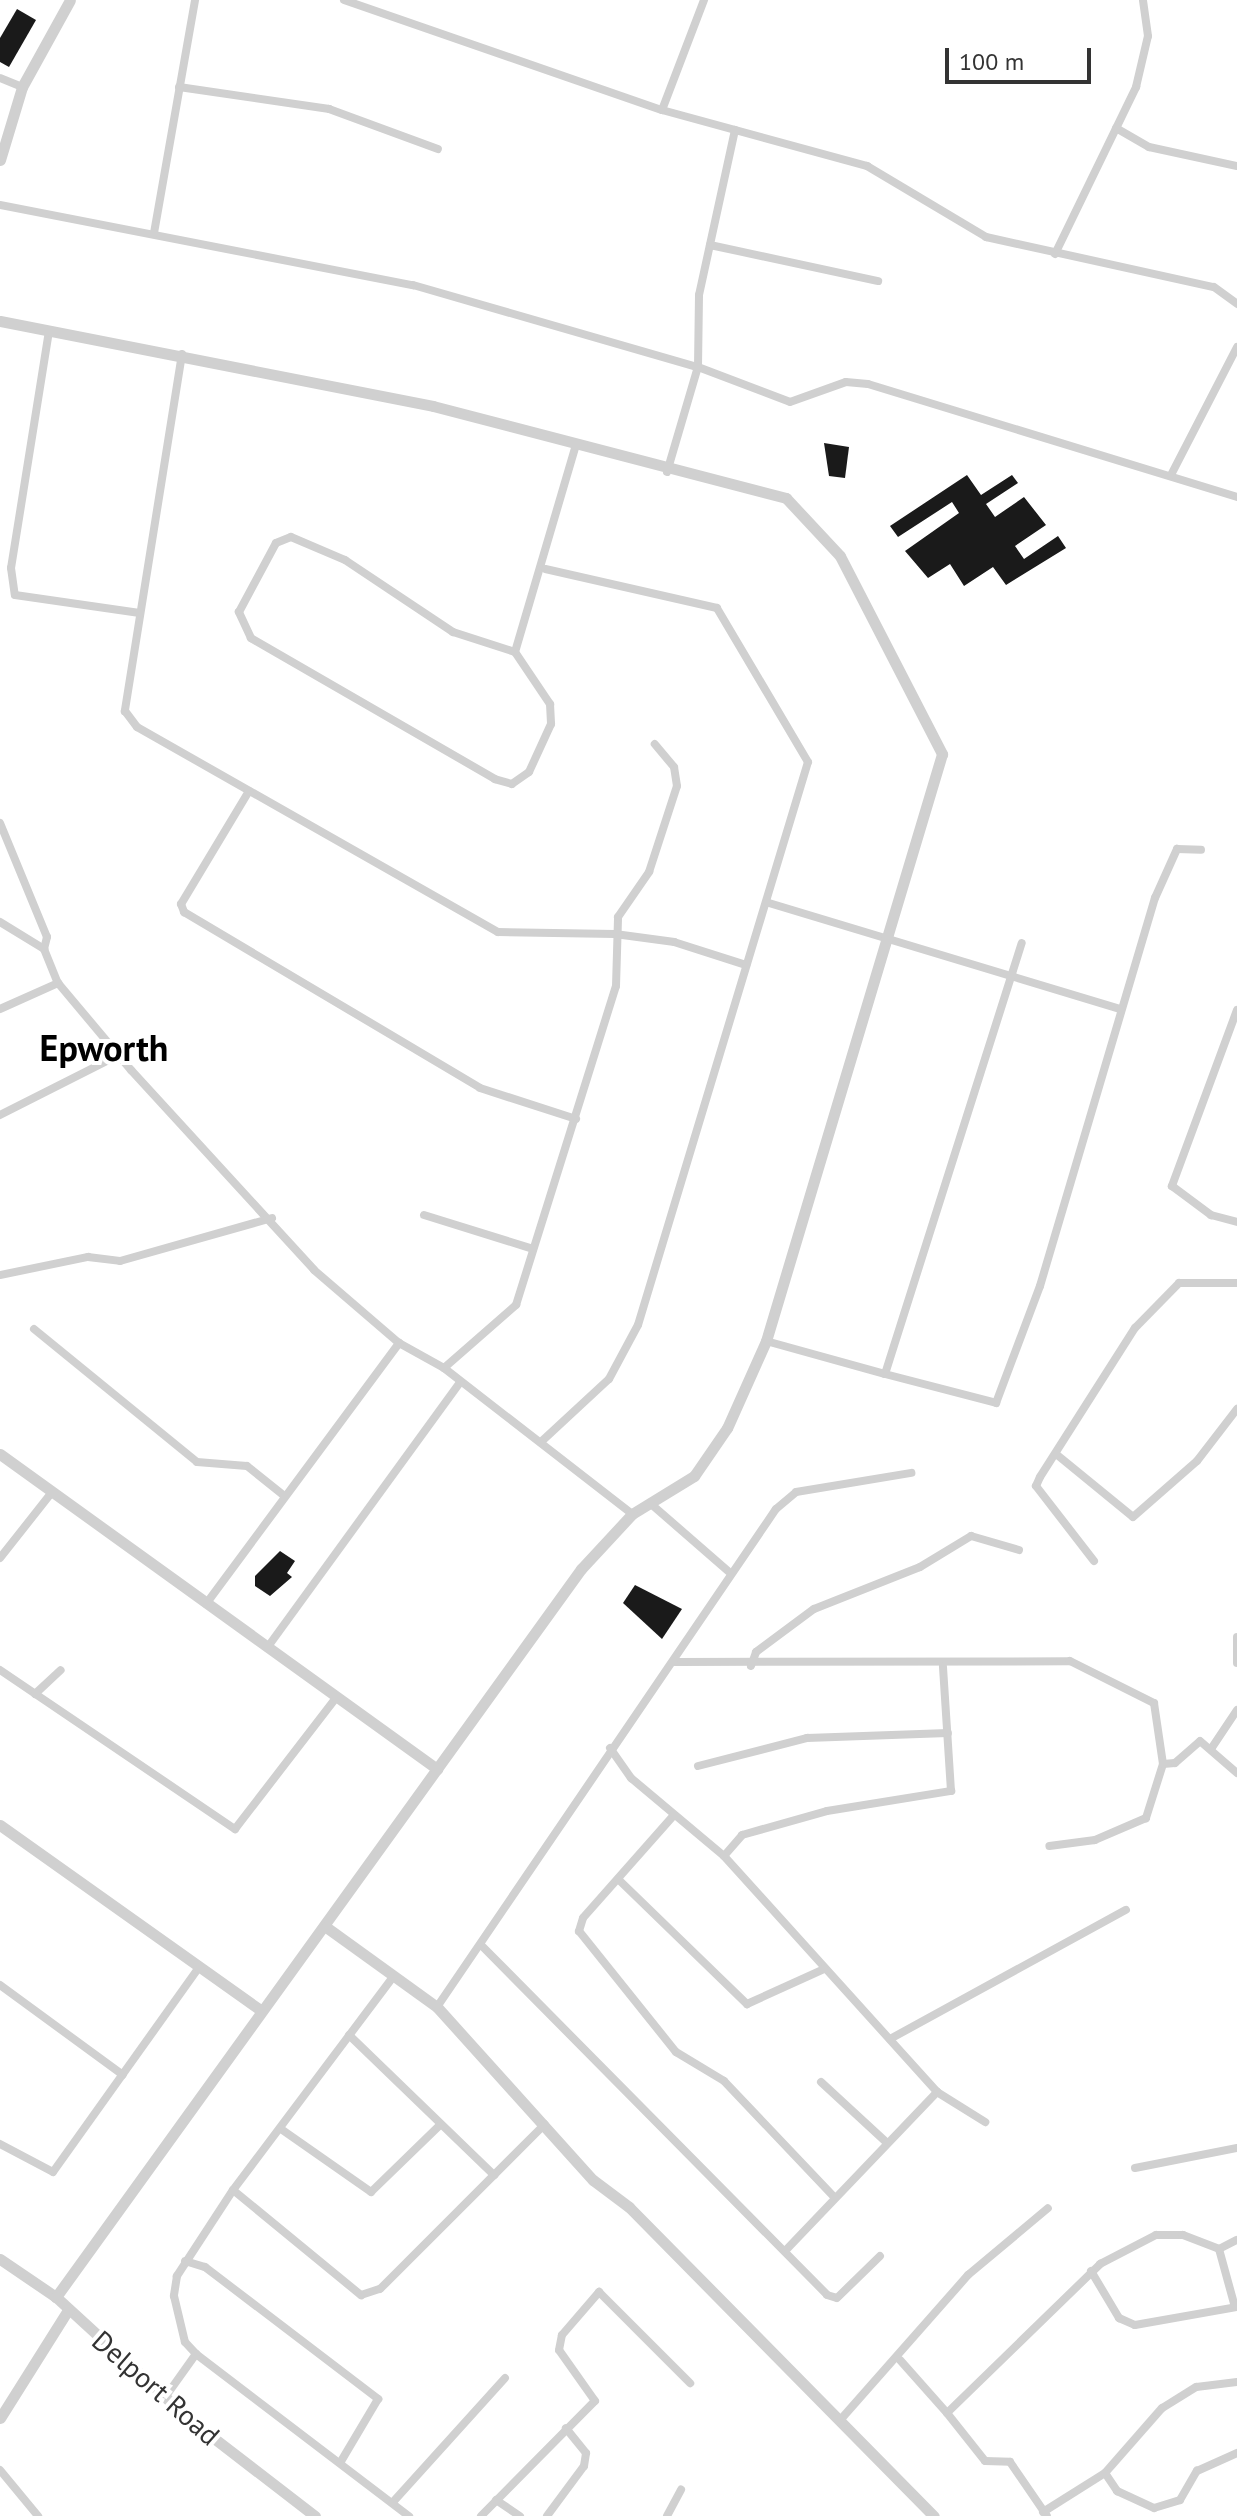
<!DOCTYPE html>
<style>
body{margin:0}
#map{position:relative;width:1237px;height:2516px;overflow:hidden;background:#fff;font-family:"PT Sans",sans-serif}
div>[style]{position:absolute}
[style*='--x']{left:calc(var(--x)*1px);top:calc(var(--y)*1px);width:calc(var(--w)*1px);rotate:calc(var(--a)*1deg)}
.building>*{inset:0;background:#1a1a1a}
.minor>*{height:8px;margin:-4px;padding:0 4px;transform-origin:4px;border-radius:4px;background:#d0d0d0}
.tertiary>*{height:11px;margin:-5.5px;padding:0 5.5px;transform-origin:5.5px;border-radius:5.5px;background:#d0d0d0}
span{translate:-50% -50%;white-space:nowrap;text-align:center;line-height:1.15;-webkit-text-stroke:8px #fff;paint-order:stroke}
.street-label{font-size:28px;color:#333}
.district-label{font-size:36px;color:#000;font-weight:700}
.scale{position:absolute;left:945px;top:48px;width:146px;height:36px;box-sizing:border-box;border:4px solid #333;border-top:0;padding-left:10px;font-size:24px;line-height:28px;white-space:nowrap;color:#333;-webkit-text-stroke:6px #fff;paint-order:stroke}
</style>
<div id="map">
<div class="building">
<div style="clip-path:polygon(17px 9px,36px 20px,9px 67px,0 62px,0 38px)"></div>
<div style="clip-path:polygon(824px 443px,849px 447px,845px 478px,829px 476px)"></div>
<div style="clip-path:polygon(967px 475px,981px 495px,1012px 475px,1018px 483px,986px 504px,995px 517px,1024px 497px,1046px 525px,1015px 546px,1024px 559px,1058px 536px,1066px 548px,1006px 585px,993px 567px,964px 586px,950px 564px,928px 578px,905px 551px,959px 513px,952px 502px,898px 537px,890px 526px)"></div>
<div style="clip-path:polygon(280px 1551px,295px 1561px,287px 1573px,292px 1577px,270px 1596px,255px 1586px,255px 1576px)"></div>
<div style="clip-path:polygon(635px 1585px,682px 1609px,662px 1639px,623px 1603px)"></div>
</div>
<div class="minor">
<div style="--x:344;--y:0;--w:336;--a:19.1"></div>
<div style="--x:662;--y:110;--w:213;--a:15.3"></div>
<div style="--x:867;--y:166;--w:139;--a:30.8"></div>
<div style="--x:986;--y:237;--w:233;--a:12.4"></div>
<div style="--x:1214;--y:287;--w:29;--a:36"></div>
<div style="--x:0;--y:78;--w:24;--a:22"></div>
<div style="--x:179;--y:87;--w:152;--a:8.3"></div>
<div style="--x:329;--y:109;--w:116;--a:20.2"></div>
<div style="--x:662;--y:110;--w:118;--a:-69.1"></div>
<div style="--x:1116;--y:128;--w:38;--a:30"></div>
<div style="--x:1149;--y:147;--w:90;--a:12.2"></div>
<div style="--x:0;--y:205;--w:421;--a:11"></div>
<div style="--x:413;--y:285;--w:297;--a:16.1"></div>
<div style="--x:698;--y:367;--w:98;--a:20.8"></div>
<div style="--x:790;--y:402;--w:59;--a:-19.7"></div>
<div style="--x:846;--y:382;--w:22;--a:5"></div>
<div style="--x:868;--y:384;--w:386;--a:17"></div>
<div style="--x:154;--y:233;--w:237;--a:-80"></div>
<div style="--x:710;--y:245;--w:172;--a:12.1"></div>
<div style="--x:1055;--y:254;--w:186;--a:-64.1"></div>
<div style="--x:1136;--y:87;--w:52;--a:-76.8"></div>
<div style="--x:1148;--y:36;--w:36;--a:-98"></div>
<div style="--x:49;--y:331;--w:240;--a:99.1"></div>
<div style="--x:11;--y:568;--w:27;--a:82"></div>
<div style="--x:15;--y:595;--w:126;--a:8.2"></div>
<div style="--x:182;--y:354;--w:362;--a:99.1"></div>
<div style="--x:125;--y:711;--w:20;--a:53"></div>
<div style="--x:137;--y:727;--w:415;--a:29.6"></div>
<div style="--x:498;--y:932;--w:117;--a:1"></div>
<div style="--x:615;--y:934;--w:60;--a:7.7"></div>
<div style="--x:674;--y:942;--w:76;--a:17.7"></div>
<div style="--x:667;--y:472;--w:109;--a:-73.6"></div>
<div style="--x:698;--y:367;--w:72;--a:-89.2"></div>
<div style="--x:699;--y:295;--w:169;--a:-77.7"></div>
<div style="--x:1171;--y:475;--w:144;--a:-62.7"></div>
<div style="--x:291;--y:537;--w:59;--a:23.1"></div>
<div style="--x:345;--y:560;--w:130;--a:33.7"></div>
<div style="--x:453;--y:632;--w:65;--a:17.9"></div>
<div style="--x:515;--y:652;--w:63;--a:56.1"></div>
<div style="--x:550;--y:704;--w:20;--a:87"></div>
<div style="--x:551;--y:724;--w:53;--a:114.6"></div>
<div style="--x:529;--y:772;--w:21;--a:145"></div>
<div style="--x:512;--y:784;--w:18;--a:-164"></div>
<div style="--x:495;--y:779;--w:282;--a:-150"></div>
<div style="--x:251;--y:638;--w:29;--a:-115"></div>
<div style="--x:239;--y:612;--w:78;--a:-61.8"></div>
<div style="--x:276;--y:543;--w:16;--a:-22"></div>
<div style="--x:515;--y:652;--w:213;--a:-73.6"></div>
<div style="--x:249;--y:791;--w:132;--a:121"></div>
<div style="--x:181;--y:904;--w:9;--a:69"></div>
<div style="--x:184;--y:912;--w:344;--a:30.7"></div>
<div style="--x:480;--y:1088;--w:101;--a:17.9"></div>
<div style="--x:0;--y:823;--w:123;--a:67.6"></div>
<div style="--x:47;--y:937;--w:12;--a:104"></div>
<div style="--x:769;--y:903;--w:368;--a:16.8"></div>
<div style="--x:0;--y:922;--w:52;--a:31.5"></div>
<div style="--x:44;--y:949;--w:37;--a:68"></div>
<div style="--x:58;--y:983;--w:114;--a:50"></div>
<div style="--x:131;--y:1070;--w:271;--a:47.5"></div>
<div style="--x:314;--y:1270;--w:112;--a:40.7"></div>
<div style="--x:0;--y:1009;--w:64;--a:-24.1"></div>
<div style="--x:1237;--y:1010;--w:188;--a:110.3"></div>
<div style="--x:1172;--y:1186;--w:49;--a:36.6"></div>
<div style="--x:1211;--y:1215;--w:27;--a:15"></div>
<div style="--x:0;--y:1115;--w:133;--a:-26.8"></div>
<div style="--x:424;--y:1215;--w:114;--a:17.3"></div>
<div style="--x:0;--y:1275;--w:90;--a:-11.6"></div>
<div style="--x:88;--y:1257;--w:32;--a:7"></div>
<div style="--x:120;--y:1261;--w:158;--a:-15.8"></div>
<div style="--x:34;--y:1329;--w:210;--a:39.2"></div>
<div style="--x:197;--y:1462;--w:50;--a:4.6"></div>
<div style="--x:247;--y:1466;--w:45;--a:38.7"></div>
<div style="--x:766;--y:1341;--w:123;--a:15.5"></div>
<div style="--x:885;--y:1374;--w:452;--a:-72.4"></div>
<div style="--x:444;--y:1368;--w:96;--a:-41.2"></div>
<div style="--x:516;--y:1305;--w:334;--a:-72.6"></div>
<div style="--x:616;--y:986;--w:69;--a:-88.3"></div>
<div style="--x:618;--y:917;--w:55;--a:-55.4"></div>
<div style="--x:649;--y:872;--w:90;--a:-72"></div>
<div style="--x:677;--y:786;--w:19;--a:-99"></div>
<div style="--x:674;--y:767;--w:30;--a:-130"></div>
<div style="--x:885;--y:1374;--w:115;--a:14.6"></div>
<div style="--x:996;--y:1403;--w:125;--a:-69.4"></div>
<div style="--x:1040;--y:1286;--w:405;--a:-73.5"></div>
<div style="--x:1155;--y:898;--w:54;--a:-65.8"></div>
<div style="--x:1177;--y:849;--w:24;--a:2"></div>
<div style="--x:542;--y:1441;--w:91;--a:-42.8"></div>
<div style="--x:609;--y:1379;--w:61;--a:-61.8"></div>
<div style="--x:638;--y:1325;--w:588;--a:-73.2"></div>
<div style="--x:808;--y:762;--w:179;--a:-120.6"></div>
<div style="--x:717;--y:608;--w:176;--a:-167.2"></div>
<div style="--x:1056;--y:1454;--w:99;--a:39.3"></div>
<div style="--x:1133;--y:1517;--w:85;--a:-41.2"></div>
<div style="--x:1197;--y:1461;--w:66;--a:-52.4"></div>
<div style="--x:651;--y:1504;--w:102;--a:41"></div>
<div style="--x:0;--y:1558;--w:85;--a:-51.7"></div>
<div style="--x:1094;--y:1561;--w:95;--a:-127.7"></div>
<div style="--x:1036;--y:1486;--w:10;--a:-66"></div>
<div style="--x:1040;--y:1477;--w:177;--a:-57.5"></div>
<div style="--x:1135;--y:1328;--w:63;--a:-45.6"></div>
<div style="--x:1179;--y:1283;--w:58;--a:0"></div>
<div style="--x:206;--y:1604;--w:325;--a:-53.5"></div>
<div style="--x:399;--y:1343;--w:51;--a:29.1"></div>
<div style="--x:444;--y:1368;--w:238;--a:37.8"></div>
<div style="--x:1237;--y:1637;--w:26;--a:90"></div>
<div style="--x:267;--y:1648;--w:329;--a:-54"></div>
<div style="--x:675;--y:1662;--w:395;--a:-0.1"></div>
<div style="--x:1070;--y:1661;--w:94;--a:26.6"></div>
<div style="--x:1154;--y:1703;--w:62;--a:81.6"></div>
<div style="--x:1163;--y:1764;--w:57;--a:107.5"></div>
<div style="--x:1146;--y:1818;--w:56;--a:156.7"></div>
<div style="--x:1095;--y:1840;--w:46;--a:172.6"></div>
<div style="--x:751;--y:1666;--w:15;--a:-70"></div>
<div style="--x:756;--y:1652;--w:72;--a:-36.6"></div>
<div style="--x:814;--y:1609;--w:114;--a:-21.6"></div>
<div style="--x:920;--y:1567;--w:60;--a:-31.3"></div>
<div style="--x:971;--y:1536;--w:50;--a:16.3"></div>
<div style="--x:0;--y:1670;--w:284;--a:34.1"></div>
<div style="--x:235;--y:1829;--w:165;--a:-52.4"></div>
<div style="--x:35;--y:1694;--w:35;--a:-43"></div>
<div style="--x:610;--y:1748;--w:37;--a:55"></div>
<div style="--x:631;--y:1778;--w:121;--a:40"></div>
<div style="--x:724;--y:1856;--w:318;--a:47.9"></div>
<div style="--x:937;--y:2092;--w:57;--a:32"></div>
<div style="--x:1211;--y:1749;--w:47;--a:-56.3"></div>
<div style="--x:1163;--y:1764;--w:12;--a:-5"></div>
<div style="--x:1175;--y:1763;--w:33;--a:-41"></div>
<div style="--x:1200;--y:1741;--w:49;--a:40.9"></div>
<div style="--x:698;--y:1766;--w:113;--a:-14.4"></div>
<div style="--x:807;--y:1738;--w:141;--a:-2"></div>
<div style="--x:674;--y:1815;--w:137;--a:131.5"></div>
<div style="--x:583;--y:1918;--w:14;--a:107"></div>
<div style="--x:579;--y:1931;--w:155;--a:51.3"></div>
<div style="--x:676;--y:2052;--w:56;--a:31.1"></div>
<div style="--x:724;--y:2081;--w:161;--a:46.5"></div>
<div style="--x:724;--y:1856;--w:28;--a:-49"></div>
<div style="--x:742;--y:1835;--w:88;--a:-15.8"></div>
<div style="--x:827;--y:1811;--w:126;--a:-9.2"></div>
<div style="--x:951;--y:1791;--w:125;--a:-93.7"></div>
<div style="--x:618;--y:1879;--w:180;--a:44.1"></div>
<div style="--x:747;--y:2004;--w:85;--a:-24.4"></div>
<div style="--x:483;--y:1947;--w:489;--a:45.3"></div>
<div style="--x:827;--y:2295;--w:10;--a:17"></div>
<div style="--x:837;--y:2298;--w:60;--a:-44.3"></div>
<div style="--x:393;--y:1977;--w:266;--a:126.9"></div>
<div style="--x:233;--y:2190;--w:103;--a:123.1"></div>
<div style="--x:177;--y:2276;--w:20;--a:99"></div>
<div style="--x:174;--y:2296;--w:47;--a:76.6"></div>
<div style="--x:185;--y:2342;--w:16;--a:47"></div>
<div style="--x:196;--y:2354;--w:268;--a:37.3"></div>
<div style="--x:0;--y:1985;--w:152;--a:36.2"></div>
<div style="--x:437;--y:2007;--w:602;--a:-55.76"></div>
<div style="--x:776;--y:1509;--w:26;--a:-40"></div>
<div style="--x:796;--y:1492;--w:117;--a:-9.4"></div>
<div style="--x:349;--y:2035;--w:202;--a:44"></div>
<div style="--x:890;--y:2039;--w:269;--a:-28.7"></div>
<div style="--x:821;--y:2082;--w:90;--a:42.7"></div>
<div style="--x:281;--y:2129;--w:110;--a:35"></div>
<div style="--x:371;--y:2192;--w:96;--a:-44.2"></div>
<div style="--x:0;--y:2144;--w:60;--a:27.8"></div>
<div style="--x:53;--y:2172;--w:249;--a:-54.5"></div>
<div style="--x:1135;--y:2168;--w:104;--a:-11.1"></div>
<div style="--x:233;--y:2190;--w:166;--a:39.4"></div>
<div style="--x:361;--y:2295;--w:20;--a:-18"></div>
<div style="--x:380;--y:2289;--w:233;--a:-45"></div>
<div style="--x:1219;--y:2249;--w:60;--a:74.6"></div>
<div style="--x:1219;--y:2249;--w:20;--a:-27"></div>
<div style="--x:786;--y:2250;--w:219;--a:-46.3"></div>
<div style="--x:185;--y:2261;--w:21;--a:17"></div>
<div style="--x:205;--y:2267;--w:218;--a:37.3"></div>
<div style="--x:378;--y:2399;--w:74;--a:120.7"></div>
<div style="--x:1091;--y:2271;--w:55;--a:59.2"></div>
<div style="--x:1119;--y:2318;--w:17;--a:24"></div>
<div style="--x:1135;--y:2325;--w:104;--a:-10"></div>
<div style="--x:900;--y:2360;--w:71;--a:48.4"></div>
<div style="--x:947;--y:2413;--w:214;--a:-44.2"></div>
<div style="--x:1100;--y:2264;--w:63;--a:-27.4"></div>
<div style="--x:1156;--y:2235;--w:27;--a:0"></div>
<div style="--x:1183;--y:2235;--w:39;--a:21"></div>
<div style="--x:1237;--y:2382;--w:41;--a:173"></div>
<div style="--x:1196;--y:2387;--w:40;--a:148"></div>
<div style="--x:1162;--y:2408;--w:86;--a:131.2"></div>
<div style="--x:1105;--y:2473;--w:22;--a:56"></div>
<div style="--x:1117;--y:2491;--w:41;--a:24.7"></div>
<div style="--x:1154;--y:2508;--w:27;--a:-17"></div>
<div style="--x:1180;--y:2500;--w:34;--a:-60"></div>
<div style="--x:1197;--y:2471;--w:44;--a:-24.2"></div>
<div style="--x:166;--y:2396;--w:52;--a:-54.5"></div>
<div style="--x:947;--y:2413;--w:61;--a:51.6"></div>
<div style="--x:985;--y:2461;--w:25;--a:2"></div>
<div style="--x:1010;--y:2462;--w:65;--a:55.6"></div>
<div style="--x:842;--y:2418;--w:191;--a:-48.6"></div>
<div style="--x:968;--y:2275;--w:104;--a:-39.9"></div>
<div style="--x:0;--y:2470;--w:60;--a:50.4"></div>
<div style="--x:496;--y:2500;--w:29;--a:34"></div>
<div style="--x:393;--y:2502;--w:167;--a:-47.9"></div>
<div style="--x:1043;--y:2512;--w:73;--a:-32.2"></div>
<div style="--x:481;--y:2516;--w:162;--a:-45.3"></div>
<div style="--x:595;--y:2401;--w:62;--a:-125.2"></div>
<div style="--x:559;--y:2350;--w:15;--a:-79"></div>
<div style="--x:562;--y:2335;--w:57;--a:-49.3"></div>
<div style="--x:599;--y:2292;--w:129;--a:45"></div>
<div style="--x:547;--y:2516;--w:62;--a:-53.5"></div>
<div style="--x:584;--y:2466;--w:13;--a:-81"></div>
<div style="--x:586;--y:2453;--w:32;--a:-129"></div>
<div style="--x:667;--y:2516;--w:30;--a:-62"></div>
</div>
<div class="tertiary">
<div style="--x:0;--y:160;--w:76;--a:-73.2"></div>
<div style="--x:22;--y:87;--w:99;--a:-61.1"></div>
<div style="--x:0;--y:321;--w:441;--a:11.1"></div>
<div style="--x:433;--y:406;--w:365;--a:14.6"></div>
<div style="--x:786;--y:498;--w:79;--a:47"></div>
<div style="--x:840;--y:556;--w:223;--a:62.7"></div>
<div style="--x:942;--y:754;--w:613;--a:106.69"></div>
<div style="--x:766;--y:1341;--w:95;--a:114.1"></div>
<div style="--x:727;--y:1428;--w:58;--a:124.5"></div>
<div style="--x:694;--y:1476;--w:73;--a:148.5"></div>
<div style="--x:632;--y:1514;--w:75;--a:132.8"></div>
<div style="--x:581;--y:1569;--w:898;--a:125.8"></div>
<div style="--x:0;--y:1454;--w:539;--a:35.78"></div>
<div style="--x:0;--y:1825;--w:319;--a:35.4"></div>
<div style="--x:326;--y:1927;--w:137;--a:35.8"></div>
<div style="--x:437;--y:2007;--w:233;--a:48"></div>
<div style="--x:593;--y:2180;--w:45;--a:36.9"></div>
<div style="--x:629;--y:2207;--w:434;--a:45.4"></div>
<div style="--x:0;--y:2259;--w:68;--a:34.2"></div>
<div style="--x:56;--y:2297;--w:180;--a:42.5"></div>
<div style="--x:189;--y:2419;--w:159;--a:37.6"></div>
<div style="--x:0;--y:2418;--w:128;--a:-57.8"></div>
</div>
<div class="street-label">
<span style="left:156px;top:2388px;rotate:41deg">Delport Road</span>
</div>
<div class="district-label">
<span style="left:104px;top:1048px">Epworth</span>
</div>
<div class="scale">100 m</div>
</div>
